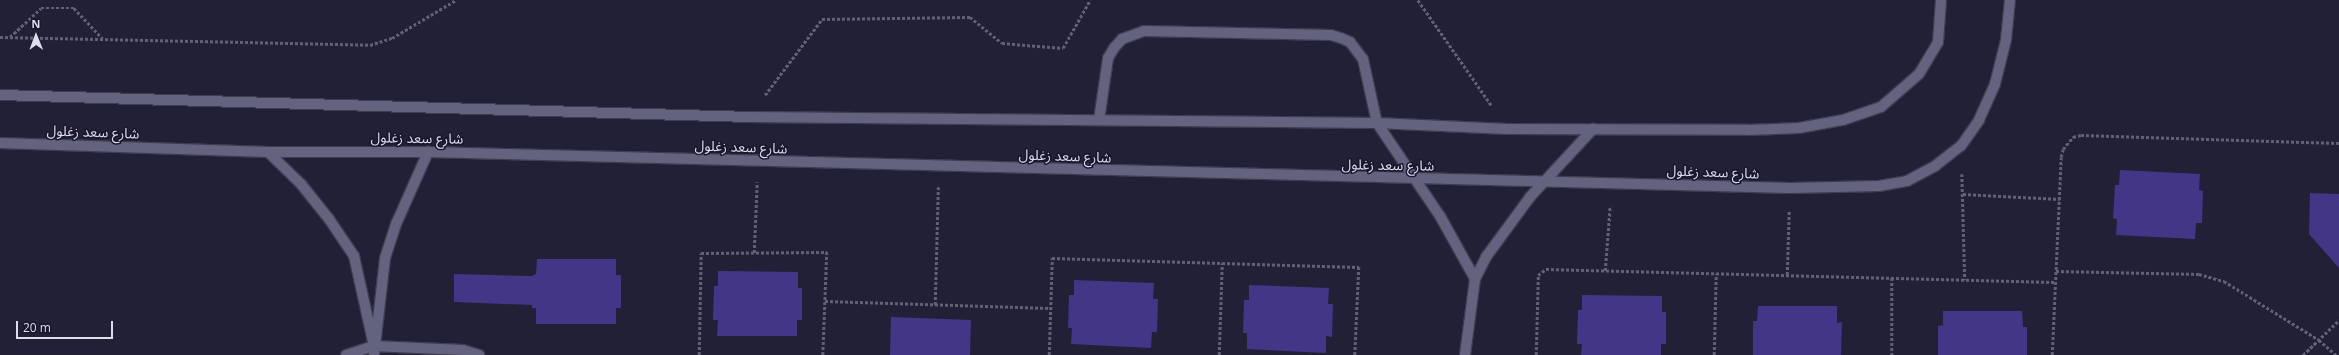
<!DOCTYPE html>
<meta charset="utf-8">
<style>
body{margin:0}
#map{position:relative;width:2339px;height:355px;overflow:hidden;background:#222037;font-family:"Open Sans","Noto Sans Arabic",sans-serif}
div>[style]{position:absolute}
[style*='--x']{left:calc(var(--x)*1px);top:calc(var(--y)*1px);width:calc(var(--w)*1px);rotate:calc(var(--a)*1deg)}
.building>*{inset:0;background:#433687}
.path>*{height:2.5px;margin-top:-1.25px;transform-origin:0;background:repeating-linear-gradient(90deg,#616075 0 3px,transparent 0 5px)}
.roads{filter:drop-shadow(1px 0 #3e3c50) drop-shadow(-1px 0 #3e3c50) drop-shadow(0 1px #3e3c50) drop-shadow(0 -1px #3e3c50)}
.service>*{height:10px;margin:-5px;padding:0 5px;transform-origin:5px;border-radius:5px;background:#64637f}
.minor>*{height:10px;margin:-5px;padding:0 5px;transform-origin:5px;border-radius:5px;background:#64637f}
.tertiary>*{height:10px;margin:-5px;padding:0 5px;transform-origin:5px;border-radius:5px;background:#64637f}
span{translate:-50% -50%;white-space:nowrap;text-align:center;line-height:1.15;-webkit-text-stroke:3px #19162d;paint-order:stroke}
.street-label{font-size:14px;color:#dddded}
.north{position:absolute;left:16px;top:16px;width:40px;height:40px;-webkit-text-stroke:3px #19162d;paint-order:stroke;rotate:359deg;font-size:11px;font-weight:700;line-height:16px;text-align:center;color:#dddded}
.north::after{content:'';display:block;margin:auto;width:14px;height:18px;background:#dddded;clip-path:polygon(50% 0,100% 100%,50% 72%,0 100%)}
.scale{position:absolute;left:16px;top:321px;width:97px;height:18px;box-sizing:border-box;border:2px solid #dddded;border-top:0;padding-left:5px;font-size:12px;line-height:14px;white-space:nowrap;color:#dddded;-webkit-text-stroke:3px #19162d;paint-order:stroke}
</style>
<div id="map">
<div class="building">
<div style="clip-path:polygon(2120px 170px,2200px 174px,2199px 190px,2203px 191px,2202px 223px,2196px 223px,2195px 239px,2116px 235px,2117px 219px,2113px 218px,2115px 185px,2119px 185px)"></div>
<div style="clip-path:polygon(2310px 193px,2339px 194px,2339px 268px,2309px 234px)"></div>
<div style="clip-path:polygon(537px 259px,616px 259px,616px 275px,621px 275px,621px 308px,616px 308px,616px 324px,536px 324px,536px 308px,532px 308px,532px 305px,454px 302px,454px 274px,532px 276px,536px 274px)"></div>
<div style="clip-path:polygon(718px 271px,798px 272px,798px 288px,802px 288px,802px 320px,797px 320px,797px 336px,717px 336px,718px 320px,713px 320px,714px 286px,718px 286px)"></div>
<div style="clip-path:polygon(1074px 280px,1154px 283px,1153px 299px,1158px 299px,1157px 332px,1152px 332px,1151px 348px,1071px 344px,1072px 328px,1068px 328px,1069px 295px,1074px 295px)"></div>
<div style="clip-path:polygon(1249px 285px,1329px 288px,1328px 304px,1333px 304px,1332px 337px,1326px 336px,1326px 353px,1247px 349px,1247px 333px,1243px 333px,1244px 300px,1249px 300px)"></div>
<div style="clip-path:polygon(1582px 295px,1662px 296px,1662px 312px,1666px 312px,1666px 344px,1661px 344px,1661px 355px,1581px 355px,1582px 344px,1577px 344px,1578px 310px,1582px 310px)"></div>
<div style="clip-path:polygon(1758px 306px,1837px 306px,1837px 323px,1842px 322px,1841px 355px,1753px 355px,1753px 321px,1757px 321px)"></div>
<div style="clip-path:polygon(1943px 311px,2022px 311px,2023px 327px,2027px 327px,2027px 355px,1938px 355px,1938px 326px,1943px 325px)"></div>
<div style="clip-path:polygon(891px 317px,971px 320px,970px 355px,890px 355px)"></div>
</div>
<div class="path">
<div style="--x:1418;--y:0;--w:129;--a:55.1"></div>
<div style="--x:0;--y:37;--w:370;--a:1.2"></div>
<div style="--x:370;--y:45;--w:23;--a:-18"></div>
<div style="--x:392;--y:38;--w:74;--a:-30.7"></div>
<div style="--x:10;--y:37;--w:42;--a:-43.1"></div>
<div style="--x:41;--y:8;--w:33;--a:0"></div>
<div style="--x:74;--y:8;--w:42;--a:46.9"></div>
<div style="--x:765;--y:95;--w:95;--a:-53.1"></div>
<div style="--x:822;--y:19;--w:148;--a:-0.8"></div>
<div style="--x:970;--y:17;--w:41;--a:39.1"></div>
<div style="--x:1002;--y:43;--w:61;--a:4.7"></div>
<div style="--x:1063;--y:48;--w:55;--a:-60.6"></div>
<div style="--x:1962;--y:174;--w:106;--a:88.4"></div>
<div style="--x:1963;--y:194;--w:97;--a:3"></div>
<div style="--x:754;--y:253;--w:71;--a:-87.6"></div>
<div style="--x:1605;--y:271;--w:65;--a:-85.6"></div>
<div style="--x:2056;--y:271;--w:143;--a:1.2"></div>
<div style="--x:2199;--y:274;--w:26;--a:16"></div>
<div style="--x:2224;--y:281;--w:112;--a:31.8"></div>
<div style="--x:2319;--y:340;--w:23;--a:41"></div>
<div style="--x:1787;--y:275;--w:65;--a:-88.2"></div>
<div style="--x:1892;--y:278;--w:77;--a:90"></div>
<div style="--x:825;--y:301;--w:225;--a:1.8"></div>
<div style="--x:935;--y:305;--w:118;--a:-88.5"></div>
<div style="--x:699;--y:355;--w:102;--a:-88.9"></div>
<div style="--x:701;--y:253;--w:126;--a:-0.5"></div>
<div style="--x:827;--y:252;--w:103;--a:92.2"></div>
<div style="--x:1049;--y:355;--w:97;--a:-88.2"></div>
<div style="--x:1052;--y:258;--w:307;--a:1.7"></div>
<div style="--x:1359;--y:267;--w:88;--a:92.6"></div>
<div style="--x:1219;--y:355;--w:92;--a:-88.1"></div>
<div style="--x:1536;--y:355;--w:75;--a:-88.5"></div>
<div style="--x:1538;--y:280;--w:5;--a:-90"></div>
<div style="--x:1538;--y:275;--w:10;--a:-37"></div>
<div style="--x:1546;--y:269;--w:509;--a:1.46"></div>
<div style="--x:1714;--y:355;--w:81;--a:-88.6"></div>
<div style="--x:2052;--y:355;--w:198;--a:-87.4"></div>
<div style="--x:2061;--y:157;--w:8;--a:-76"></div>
<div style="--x:2063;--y:149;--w:16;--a:-50"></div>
<div style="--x:2073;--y:137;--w:8;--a:-14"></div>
<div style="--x:2081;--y:135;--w:258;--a:1.8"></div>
<div style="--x:2303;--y:355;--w:50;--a:-44.2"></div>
</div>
<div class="roads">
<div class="service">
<div style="--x:1099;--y:120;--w:63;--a:-81.7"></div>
<div style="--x:1108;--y:58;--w:12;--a:-59"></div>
<div style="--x:1114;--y:48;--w:12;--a:-48"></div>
<div style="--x:1122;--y:39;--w:23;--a:-20"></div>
<div style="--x:1144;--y:31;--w:187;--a:1.2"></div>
<div style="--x:1331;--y:35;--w:10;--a:17"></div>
<div style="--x:1341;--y:38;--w:10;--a:24"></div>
<div style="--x:1350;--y:42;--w:21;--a:53"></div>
<div style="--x:1363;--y:59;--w:66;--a:77.7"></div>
</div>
<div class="minor">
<div style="--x:1377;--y:123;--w:112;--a:55.9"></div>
<div style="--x:1440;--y:216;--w:72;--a:60.9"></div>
<div style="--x:268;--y:152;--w:46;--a:44.1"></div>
<div style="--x:301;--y:184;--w:45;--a:51.3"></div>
<div style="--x:329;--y:219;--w:45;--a:56"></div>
<div style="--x:354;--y:256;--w:92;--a:77.5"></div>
<div style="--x:346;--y:355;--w:29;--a:-18"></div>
<div style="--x:374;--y:346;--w:89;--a:2.6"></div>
<div style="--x:463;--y:350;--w:17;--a:17"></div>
<div style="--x:374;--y:355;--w:98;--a:-83.5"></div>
<div style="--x:385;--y:258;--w:38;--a:-72"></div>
<div style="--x:397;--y:222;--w:77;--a:-66.1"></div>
<div style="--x:1465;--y:355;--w:77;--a:-82.5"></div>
<div style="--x:1475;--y:279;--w:25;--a:-63"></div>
<div style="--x:1486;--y:257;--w:74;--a:-53.7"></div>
<div style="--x:1530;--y:197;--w:93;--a:-47.2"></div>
</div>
<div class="tertiary">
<div style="--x:0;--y:95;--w:749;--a:1.68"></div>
<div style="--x:749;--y:117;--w:628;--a:0.55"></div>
<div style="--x:1377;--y:123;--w:130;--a:2.6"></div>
<div style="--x:1507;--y:129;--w:241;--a:0.2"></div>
<div style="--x:1748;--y:130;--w:51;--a:-2.2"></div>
<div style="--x:1799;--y:128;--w:45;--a:-10.3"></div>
<div style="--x:1843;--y:120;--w:40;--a:-18.9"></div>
<div style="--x:1881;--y:107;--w:50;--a:-41"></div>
<div style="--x:1919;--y:74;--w:37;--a:-59"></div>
<div style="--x:1938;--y:42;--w:42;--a:-85.9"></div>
<div style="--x:0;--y:143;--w:268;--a:1.9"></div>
<div style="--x:268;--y:152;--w:160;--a:0"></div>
<div style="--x:428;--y:152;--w:1362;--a:1.51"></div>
<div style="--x:1790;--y:188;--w:89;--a:-1.3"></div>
<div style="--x:1879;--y:186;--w:28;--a:-10"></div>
<div style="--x:1907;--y:181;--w:32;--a:-28"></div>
<div style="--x:1935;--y:166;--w:33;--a:-38"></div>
<div style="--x:1961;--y:146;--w:32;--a:-55"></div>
<div style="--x:1979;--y:120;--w:39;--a:-66"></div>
<div style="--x:1995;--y:84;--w:45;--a:-76"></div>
<div style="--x:2006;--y:40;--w:40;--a:-84.3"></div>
</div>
</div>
<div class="street-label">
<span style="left:93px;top:132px;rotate:2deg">شارع سعد زغلول</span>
<span style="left:417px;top:138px;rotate:1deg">شارع سعد زغلول</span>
<span style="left:741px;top:147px;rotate:2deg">شارع سعد زغلول</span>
<span style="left:1065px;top:156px;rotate:2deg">شارع سعد زغلول</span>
<span style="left:1388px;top:165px;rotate:1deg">شارع سعد زغلول</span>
<span style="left:1713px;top:172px;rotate:2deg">شارع سعد زغلول</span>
</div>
<div class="north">N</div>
<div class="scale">20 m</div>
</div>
